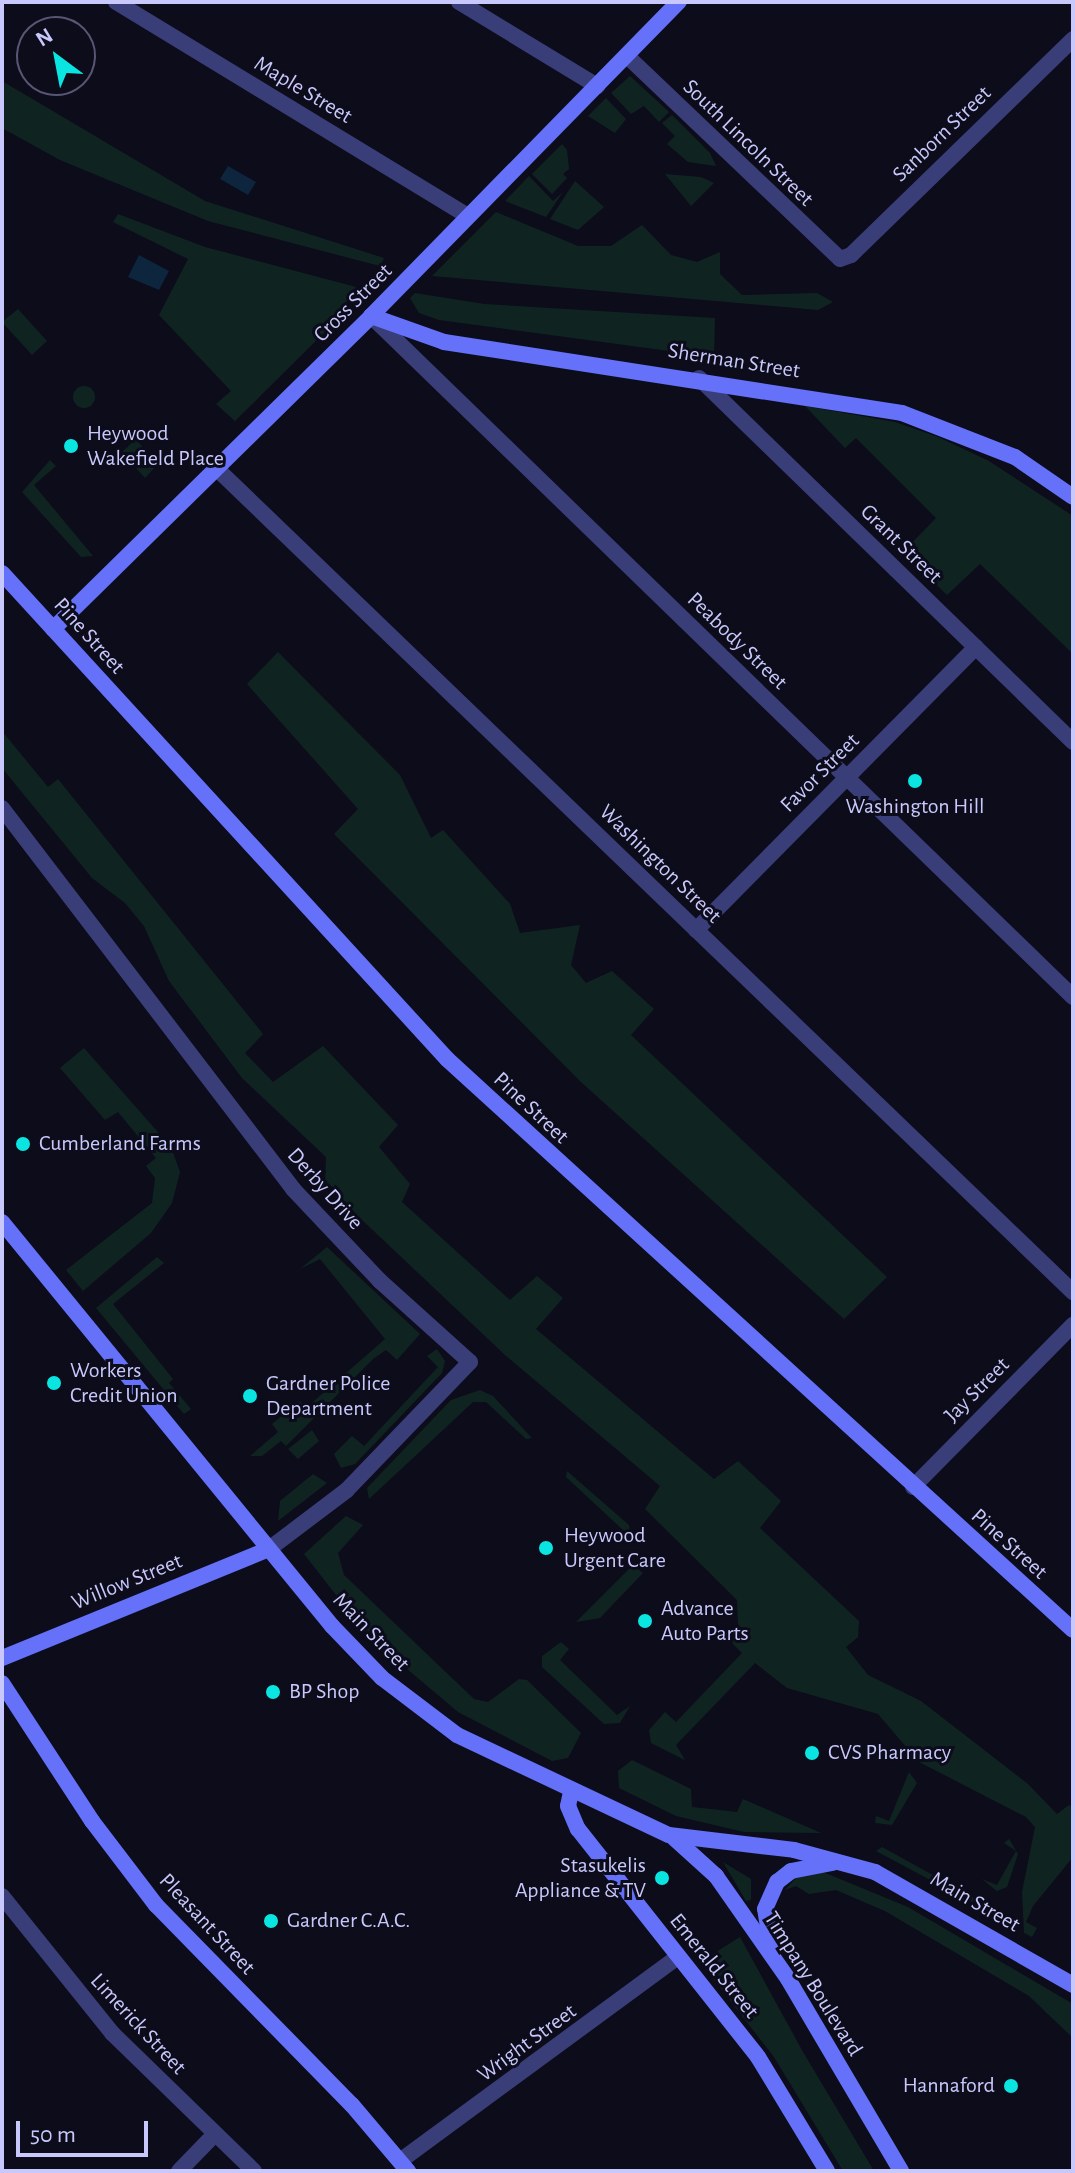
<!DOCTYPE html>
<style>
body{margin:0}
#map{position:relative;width:1075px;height:2173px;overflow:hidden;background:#0c0c1b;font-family:"Alegreya Sans",sans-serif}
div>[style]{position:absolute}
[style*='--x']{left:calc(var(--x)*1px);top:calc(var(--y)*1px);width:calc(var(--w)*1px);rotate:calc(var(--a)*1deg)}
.green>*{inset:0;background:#0f2421}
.round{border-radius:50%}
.water>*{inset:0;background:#0d253d}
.street>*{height:16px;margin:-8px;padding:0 8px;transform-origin:8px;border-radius:8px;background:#393d78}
.secondary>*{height:16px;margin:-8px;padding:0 8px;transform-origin:8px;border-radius:8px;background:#6471f8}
.dots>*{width:22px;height:22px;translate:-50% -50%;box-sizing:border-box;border:4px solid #0c0c1b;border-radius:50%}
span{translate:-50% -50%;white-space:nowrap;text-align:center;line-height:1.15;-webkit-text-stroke:6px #0c0c1b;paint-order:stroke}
.street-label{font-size:22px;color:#c8c8fc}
.poi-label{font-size:22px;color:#c8c8fc}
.left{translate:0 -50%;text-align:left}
.right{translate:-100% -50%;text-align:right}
.frame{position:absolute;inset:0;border:4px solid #c8c8fc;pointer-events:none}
.north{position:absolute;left:16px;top:16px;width:80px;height:80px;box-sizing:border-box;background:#0c0c1b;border:2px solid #575775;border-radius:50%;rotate:328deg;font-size:22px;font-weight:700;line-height:32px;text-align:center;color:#c8c8fc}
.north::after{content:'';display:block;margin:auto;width:28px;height:36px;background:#0be5e2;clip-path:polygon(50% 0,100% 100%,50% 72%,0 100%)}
.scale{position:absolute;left:16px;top:2121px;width:132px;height:36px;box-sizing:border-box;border:4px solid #c8c8fc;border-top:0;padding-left:10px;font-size:24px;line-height:28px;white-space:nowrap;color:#c8c8fc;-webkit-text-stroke:6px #0c0c1b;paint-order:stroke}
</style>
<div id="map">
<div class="green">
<div style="clip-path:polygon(630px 76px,669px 112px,659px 122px,644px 106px,631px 114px,611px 93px)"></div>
<div style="clip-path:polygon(2px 81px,205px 201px,384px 258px,380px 266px,208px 221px,60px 160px,2px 128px)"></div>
<div style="clip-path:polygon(606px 98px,626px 119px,615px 133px,588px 116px)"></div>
<div style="clip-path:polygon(672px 115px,710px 153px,716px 166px,688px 162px,667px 144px,675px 136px,662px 123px)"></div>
<div style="clip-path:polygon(562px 144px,567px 150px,569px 169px,563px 174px,567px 178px,552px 194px,532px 174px)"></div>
<div style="clip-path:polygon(665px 174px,701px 177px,714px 183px,691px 206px)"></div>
<div style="clip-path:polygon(529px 176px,553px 201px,563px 192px,546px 217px,505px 201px)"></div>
<div style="clip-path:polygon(575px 181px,604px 207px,578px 230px,550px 219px)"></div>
<div style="clip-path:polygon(496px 212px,578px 246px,611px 246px,642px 225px,671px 255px,697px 262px,720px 252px,720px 274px,742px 295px,817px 293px,833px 302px,818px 310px,432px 276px)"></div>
<div style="clip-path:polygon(118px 214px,205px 247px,360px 288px,347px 299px,347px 310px,235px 421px,216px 404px,231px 391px,159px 315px,188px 259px,113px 222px)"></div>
<div style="clip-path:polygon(415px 293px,484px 304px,715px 318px,714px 357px,439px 320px,419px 313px,410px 298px)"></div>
<div style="clip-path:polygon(18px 309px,47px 341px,32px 355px,2px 322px)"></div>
<div class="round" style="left:73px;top:386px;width:22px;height:22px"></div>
<div style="clip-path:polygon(805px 406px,895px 422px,938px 437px,989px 461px,1073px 516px,1073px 654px,980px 564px,947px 595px,903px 552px,936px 518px,856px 438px,845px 448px)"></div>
<div style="clip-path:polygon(136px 439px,157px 465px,145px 478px,122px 452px)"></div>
<div style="clip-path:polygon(50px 460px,56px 466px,34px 485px,93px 556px,81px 557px,22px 492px)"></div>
<div style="clip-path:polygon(278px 652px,400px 775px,431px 838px,443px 830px,510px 904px,520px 933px,580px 925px,571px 965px,586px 983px,612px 971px,654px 1009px,631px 1035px,887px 1277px,844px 1319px,581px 1082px,334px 834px,358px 809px,247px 684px)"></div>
<div style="clip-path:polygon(2px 731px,48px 787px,58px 779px,263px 1034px,245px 1053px,273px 1082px,323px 1046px,398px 1125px,379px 1147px,410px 1184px,402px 1202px,510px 1300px,537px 1276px,563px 1298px,536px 1329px,714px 1479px,738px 1461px,781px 1501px,760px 1528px,859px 1621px,858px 1637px,846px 1647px,868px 1675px,921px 1701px,1028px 1784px,1057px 1814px,1069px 1805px,1073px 1808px,1073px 1857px,1033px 1906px,1026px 1922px,1037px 1928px,1032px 1937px,1024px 1933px,1022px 1892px,1035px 1827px,1026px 1817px,919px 1762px,878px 1714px,787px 1688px,755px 1663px,676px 1745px,685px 1760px,651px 1743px,649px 1730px,665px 1712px,676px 1722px,742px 1653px,730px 1641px,738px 1625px,737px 1600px,645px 1509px,660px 1486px,505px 1355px,325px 1185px,326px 1157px,242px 1078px,169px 981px,144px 926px,125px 903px,92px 878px,2px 768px)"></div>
<div style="clip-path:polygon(84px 1048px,171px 1147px,180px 1172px,172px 1203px,151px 1233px,83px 1291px,66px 1270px,152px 1203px,155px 1178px,146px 1166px,156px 1158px,118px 1112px,105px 1120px,60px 1068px)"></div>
<div style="clip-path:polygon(327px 1247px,420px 1334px,397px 1360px,386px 1350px,373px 1359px,286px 1446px,281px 1441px,262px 1456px,250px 1456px,278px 1432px,272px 1424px,300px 1401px,306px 1408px,385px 1339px,320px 1259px,300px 1269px)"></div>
<div style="clip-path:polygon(157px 1257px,164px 1263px,113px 1304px,173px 1379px,169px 1383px,191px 1409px,184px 1414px,96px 1308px)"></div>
<div style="clip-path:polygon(437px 1349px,445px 1361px,442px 1373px,355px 1464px,341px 1468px,334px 1454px,352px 1436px,364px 1446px,438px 1367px,427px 1356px)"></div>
<div style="clip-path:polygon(480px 1390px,493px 1396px,532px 1438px,526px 1439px,486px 1402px,473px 1402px,369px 1499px,367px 1488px,451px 1400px)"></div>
<div style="clip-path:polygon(312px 1430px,319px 1441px,298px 1459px,288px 1449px)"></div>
<div style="clip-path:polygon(567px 1471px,629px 1525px,630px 1531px,624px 1531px,566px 1477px)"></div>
<div style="clip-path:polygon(313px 1474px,327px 1483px,278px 1521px,280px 1501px)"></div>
<div style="clip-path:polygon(346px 1516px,363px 1525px,338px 1553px,344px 1575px,474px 1699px,488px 1702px,519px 1679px,527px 1680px,581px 1733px,568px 1758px,552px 1761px,458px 1712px,368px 1636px,304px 1554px)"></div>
<div style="clip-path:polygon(633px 1565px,643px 1573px,600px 1618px,576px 1622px)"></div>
<div style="clip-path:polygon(561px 1642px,569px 1649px,560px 1660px,617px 1715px,630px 1706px,620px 1723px,604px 1724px,542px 1667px,542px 1656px)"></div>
<div style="clip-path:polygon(632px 1760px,691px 1789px,692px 1807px,737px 1812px,743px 1799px,821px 1833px,744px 1832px,676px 1816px,619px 1788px,618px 1771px)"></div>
<div style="clip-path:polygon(909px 1772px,917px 1783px,892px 1825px,875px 1823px,876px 1816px,889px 1821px)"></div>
<div style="clip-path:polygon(1009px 1839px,1018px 1854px,1007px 1887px,997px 1891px,982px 1879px,997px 1885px,1016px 1851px,1004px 1843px)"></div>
<div style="clip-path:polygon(882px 1847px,991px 1907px,994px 1914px,876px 1851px)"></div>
<div style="clip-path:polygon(723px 1862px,751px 1879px,751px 1900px,746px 1901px)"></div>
<div style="clip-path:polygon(823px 1872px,908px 1907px,1073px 2004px,1073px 2038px,1029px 1996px,885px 1911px,836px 1890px,809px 1894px,796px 1886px,785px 1890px,796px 1878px)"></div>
<div style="clip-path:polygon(740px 1937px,803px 2052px,874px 2171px,843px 2171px,774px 2057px,700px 1962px)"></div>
</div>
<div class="water">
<div style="clip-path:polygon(228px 166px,256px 182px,248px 195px,220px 179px)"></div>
<div style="clip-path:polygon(139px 255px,169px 271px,159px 290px,128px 277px)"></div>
</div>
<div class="street">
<div style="--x:116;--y:2;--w:412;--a:31.3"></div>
<div style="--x:459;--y:2;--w:162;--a:31.3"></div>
<div style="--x:627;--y:56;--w:294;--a:43.6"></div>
<div style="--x:840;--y:259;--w:12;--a:-20"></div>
<div style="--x:851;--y:255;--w:310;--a:-44.2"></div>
<div style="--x:371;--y:316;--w:978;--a:44.13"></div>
<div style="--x:699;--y:378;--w:522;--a:44.22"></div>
<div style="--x:216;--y:468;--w:1189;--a:43.88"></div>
<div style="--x:2;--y:808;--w:479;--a:52.6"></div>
<div style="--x:293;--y:1189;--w:127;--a:46.6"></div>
<div style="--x:380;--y:1281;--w:121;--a:42"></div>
<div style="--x:470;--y:1362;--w:178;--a:133.9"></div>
<div style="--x:347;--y:1490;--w:98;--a:142.9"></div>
<div style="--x:696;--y:930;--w:398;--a:-45.3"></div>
<div style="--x:913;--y:1487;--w:228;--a:-45.4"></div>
<div style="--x:2;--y:1896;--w:176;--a:51.2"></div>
<div style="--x:112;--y:2033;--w:198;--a:44.2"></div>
<div style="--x:400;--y:2161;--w:345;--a:-36.3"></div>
<div style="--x:179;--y:2171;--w:50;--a:-45.8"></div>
</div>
<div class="secondary">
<div style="--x:371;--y:316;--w:77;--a:19.6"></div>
<div style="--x:444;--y:342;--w:463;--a:8.8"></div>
<div style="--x:902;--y:413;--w:121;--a:21.3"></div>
<div style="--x:1015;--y:457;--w:70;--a:34.6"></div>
<div style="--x:2;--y:573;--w:659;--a:47.52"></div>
<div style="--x:447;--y:1059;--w:847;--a:42.37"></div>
<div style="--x:53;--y:629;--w:446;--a:-44.5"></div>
<div style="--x:371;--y:316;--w:440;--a:-45.6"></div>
<div style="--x:2;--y:1222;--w:522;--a:50.76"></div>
<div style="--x:332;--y:1626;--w:72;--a:46.1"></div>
<div style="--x:382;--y:1678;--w:94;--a:37.2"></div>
<div style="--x:457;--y:1735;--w:234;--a:25.3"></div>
<div style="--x:669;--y:1835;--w:126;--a:6.8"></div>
<div style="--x:794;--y:1850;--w:84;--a:15.2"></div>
<div style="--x:875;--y:1872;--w:228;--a:29.7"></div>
<div style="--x:2;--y:1658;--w:288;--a:-22.2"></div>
<div style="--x:2;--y:1683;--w:165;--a:56.9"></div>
<div style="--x:92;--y:1821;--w:106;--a:52.7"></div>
<div style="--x:156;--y:1905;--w:280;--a:45.6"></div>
<div style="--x:352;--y:2105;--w:87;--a:49.7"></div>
<div style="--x:571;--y:1792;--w:14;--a:102"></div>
<div style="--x:568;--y:1806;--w:25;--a:67"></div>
<div style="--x:578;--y:1829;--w:290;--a:51.7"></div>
<div style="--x:758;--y:2057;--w:133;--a:58.8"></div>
<div style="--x:674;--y:1838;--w:57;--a:42.1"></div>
<div style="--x:716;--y:1876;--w:126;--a:55"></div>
<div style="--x:788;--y:1979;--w:223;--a:59.5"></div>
<div style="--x:771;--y:1946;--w:37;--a:-99"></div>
<div style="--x:765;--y:1909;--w:30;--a:-66"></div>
<div style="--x:777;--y:1882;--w:18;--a:-38"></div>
<div style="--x:791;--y:1871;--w:42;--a:-11"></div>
</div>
<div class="dots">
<div style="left:71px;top:446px;background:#0be5e2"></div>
<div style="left:915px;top:781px;background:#0be5e2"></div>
<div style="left:23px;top:1144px;background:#0be5e2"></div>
<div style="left:54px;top:1383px;background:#0be5e2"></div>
<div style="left:250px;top:1396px;background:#0be5e2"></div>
<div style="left:546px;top:1548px;background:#0be5e2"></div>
<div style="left:645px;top:1621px;background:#0be5e2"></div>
<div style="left:273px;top:1692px;background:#0be5e2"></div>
<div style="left:812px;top:1753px;background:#0be5e2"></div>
<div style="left:662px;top:1878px;background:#0be5e2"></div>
<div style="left:271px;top:1921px;background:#0be5e2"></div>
<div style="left:1011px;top:2086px;background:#0be5e2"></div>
</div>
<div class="street-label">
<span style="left:303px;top:90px;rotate:31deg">Maple Street</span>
<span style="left:942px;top:134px;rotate:-44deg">Sanborn Street</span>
<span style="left:748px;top:143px;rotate:44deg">South Lincoln Street</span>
<span style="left:353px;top:303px;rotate:-45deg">Cross Street</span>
<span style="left:734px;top:361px;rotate:9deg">Sherman Street</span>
<span style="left:901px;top:544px;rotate:44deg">Grant Street</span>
<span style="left:89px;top:636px;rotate:48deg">Pine Street</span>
<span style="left:737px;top:641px;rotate:44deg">Peabody Street</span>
<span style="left:820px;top:773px;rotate:-45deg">Favor Street</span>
<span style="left:660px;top:864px;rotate:44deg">Washington Street</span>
<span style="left:531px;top:1108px;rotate:43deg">Pine Street</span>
<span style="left:325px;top:1189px;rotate:48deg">Derby Drive</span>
<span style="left:977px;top:1390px;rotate:-45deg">Jay Street</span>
<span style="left:1009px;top:1544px;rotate:42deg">Pine Street</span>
<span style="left:127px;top:1582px;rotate:-22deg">Willow Street</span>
<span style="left:371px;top:1632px;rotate:46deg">Main Street</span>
<span style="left:975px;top:1902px;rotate:30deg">Main Street</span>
<span style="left:207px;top:1924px;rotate:47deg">Pleasant Street</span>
<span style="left:714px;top:1966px;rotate:51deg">Emerald Street</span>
<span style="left:813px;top:1984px;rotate:58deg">Timpany Boulevard</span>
<span style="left:138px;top:2024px;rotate:47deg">Limerick Street</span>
<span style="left:527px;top:2043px;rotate:-36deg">Wright Street</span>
</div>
<div class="poi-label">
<span class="left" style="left:87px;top:446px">Heywood<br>Wakefield Place</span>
<span style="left:915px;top:807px">Washington Hill</span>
<span class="left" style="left:39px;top:1144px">Cumberland Farms</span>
<span class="left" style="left:70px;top:1383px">Workers<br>Credit Union</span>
<span class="left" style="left:266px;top:1396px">Gardner Police<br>Department</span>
<span class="left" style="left:564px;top:1548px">Heywood<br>Urgent Care</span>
<span class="left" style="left:661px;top:1621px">Advance<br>Auto Parts</span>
<span class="left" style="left:289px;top:1692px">BP Shop</span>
<span class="left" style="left:828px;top:1753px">CVS Pharmacy</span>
<span class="right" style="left:646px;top:1878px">Stasukelis<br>Appliance &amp; TV</span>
<span class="left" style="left:287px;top:1921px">Gardner C.A.C.</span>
<span class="right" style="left:995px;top:2086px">Hannaford</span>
</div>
<div class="frame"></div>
<div class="north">N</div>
<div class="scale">50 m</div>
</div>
